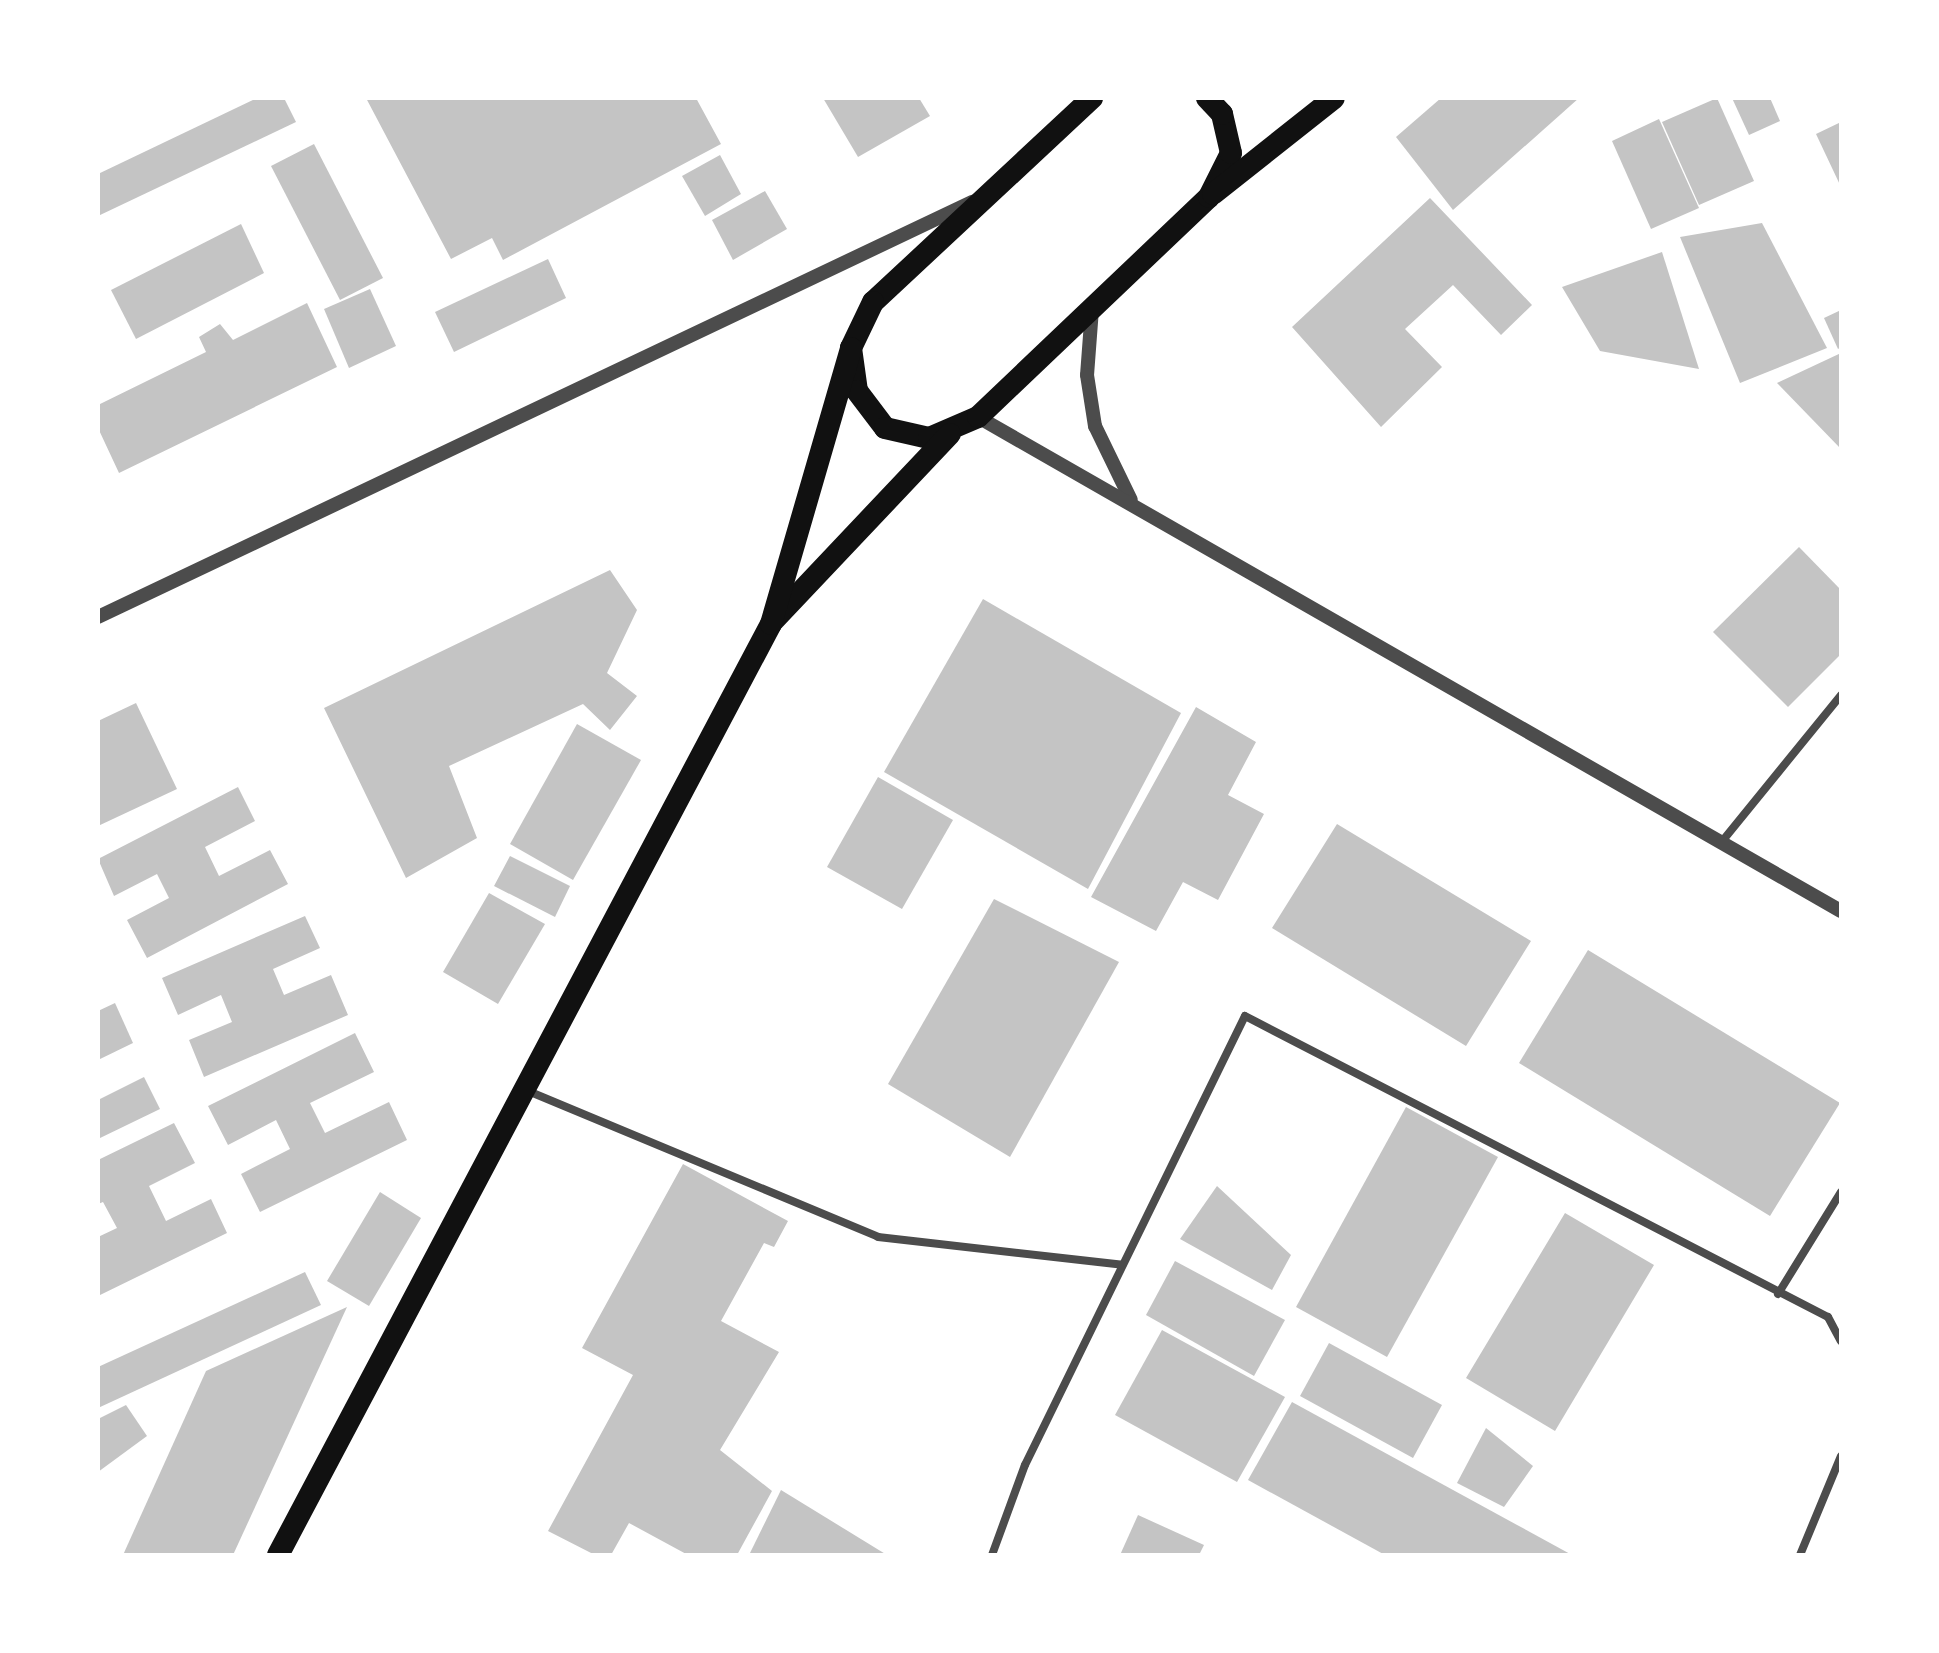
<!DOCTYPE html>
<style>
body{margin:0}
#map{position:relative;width:1939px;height:1653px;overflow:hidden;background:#fff;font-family:Ubuntu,sans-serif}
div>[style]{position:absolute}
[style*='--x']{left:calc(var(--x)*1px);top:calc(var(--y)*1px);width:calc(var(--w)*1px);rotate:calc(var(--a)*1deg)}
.building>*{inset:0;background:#c4c4c4}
.minor>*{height:8px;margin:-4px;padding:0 4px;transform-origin:4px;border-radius:4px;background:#4c4c4c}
.tertiary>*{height:14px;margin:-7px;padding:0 7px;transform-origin:7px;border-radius:7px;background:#4c4c4c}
.trunk>*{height:22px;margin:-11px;padding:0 11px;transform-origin:11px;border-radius:11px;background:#111}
span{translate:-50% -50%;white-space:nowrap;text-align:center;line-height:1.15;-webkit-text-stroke:6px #fff;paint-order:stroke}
.frame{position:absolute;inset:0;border:100px solid #fff;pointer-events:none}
</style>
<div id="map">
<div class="building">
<div style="clip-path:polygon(257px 98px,284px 98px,296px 122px,98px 216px,98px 174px)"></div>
<div style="clip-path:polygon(366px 98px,696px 98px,721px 144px,503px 260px,492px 238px,451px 259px)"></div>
<div style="clip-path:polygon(823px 98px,919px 98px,930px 116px,858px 157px)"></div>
<div style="clip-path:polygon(1441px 98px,1579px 98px,1453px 210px,1396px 137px)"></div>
<div style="clip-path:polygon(1717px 98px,1754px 181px,1699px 205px,1662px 122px)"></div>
<div style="clip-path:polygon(1732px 98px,1770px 98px,1780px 121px,1749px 135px)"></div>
<div style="clip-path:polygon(1659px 119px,1699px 208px,1651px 229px,1612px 141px)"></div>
<div style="clip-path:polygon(1841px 122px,1841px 187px,1816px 134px)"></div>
<div style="clip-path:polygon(314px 144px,383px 278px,340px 300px,271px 166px)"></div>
<div style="clip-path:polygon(720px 155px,741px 194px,705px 216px,682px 176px)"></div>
<div style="clip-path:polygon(765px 191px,787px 229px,733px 260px,712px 220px)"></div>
<div style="clip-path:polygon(1430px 198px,1532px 305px,1501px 335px,1453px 285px,1405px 329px,1442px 367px,1381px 427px,1292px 327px)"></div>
<div style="clip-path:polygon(1762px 223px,1827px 348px,1740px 383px,1680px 237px)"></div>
<div style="clip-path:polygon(241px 224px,264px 273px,136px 339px,111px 290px)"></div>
<div style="clip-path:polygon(1662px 252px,1699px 369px,1600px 351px,1562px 287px)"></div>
<div style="clip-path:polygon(548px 259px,566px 298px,454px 352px,435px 312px)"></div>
<div style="clip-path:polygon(370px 289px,396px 346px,349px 368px,324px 309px)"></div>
<div style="clip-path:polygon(307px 303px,337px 367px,119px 473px,98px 428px,98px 405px,206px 352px,199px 337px,220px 324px,233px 340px)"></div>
<div style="clip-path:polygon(1841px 310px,1841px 347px,1838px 349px,1824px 318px)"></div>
<div style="clip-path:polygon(1841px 353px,1841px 449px,1777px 383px)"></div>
<div style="clip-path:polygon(1799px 547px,1841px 590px,1841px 654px,1788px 707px,1713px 632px)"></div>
<div style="clip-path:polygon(610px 570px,637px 610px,607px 673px,637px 696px,610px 730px,583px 704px,449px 766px,477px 838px,406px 878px,324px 708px)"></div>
<div style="clip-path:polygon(983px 599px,1181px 713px,1088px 889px,884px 772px)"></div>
<div style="clip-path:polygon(136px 703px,177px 789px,98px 826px,98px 721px)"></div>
<div style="clip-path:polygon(1196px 707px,1256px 742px,1228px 795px,1264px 814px,1218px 900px,1183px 882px,1156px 931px,1091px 897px)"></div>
<div style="clip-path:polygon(577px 724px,641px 760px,573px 880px,510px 844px)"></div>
<div style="clip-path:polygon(878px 777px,953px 820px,902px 909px,827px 867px)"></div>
<div style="clip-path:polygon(238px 787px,255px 821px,205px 847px,219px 876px,270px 850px,288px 884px,147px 958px,127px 920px,169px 898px,157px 874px,114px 896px,98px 859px)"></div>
<div style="clip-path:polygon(1337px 824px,1531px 941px,1466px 1046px,1272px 928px)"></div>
<div style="clip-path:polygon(510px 856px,570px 886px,555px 917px,494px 886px)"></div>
<div style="clip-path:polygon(489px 893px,545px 924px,498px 1004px,443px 972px)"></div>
<div style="clip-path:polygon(994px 899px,1119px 962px,1010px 1157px,888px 1084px)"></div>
<div style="clip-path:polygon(305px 916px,320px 948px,273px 969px,284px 995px,331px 975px,348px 1015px,204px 1077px,189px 1040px,232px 1022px,221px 995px,178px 1015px,162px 978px)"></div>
<div style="clip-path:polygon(1588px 950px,1840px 1103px,1770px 1216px,1519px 1063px)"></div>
<div style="clip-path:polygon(115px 1003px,133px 1043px,98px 1060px,98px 1011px)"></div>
<div style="clip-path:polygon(355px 1033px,374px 1072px,310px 1103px,325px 1133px,389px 1102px,407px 1140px,260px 1212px,241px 1174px,290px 1149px,276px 1120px,228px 1145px,208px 1106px)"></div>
<div style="clip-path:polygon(144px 1077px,160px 1109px,98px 1139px,98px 1100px)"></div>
<div style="clip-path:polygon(1406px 1107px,1498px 1157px,1387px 1357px,1296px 1307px)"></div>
<div style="clip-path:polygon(174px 1123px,195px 1163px,149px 1186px,166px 1221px,211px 1199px,227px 1233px,98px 1296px,98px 1237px,117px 1228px,103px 1202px,98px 1204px,98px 1160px)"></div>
<div style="clip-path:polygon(683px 1164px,788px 1221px,774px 1247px,764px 1243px,721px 1321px,779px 1352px,720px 1450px,772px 1491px,737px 1555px,688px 1555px,629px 1523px,611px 1555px,595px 1555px,548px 1531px,633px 1375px,582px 1348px)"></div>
<div style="clip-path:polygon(1217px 1186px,1291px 1255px,1272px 1290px,1180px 1239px)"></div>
<div style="clip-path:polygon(380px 1192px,421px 1218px,369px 1306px,327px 1281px)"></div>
<div style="clip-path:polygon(1565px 1213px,1654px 1265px,1555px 1431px,1466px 1378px)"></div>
<div style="clip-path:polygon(1175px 1261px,1285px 1320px,1254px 1376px,1146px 1315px)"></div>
<div style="clip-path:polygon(305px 1272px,321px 1305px,98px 1408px,98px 1367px)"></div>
<div style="clip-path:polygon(347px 1307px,233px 1555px,123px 1555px,206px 1371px)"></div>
<div style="clip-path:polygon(1162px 1330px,1285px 1397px,1237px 1482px,1115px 1415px)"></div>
<div style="clip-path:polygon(1329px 1343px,1442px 1405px,1413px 1458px,1300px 1396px)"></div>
<div style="clip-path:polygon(1292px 1402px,1572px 1555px,1385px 1555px,1248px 1480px)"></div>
<div style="clip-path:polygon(126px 1405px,147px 1436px,98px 1472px,98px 1419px)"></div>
<div style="clip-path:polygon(1486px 1428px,1533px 1466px,1504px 1507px,1457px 1483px)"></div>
<div style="clip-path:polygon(781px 1490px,887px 1555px,749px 1555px)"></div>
<div style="clip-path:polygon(1138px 1515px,1204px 1545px,1199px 1555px,1120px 1555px)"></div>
</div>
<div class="minor">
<div style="--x:1724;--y:839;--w:186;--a:-50.9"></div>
<div style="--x:528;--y:1091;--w:379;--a:22.6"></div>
<div style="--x:878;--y:1237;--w:246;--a:6.5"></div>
<div style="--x:1778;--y:1294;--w:120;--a:-58.3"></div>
<div style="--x:992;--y:1555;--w:96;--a:-69.9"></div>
<div style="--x:1025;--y:1465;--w:500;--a:-63.9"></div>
<div style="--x:1245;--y:1016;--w:656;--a:27.31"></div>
<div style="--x:1828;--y:1317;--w:27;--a:62"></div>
<div style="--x:1800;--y:1555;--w:107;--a:-67.5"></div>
</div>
<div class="tertiary">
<div style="--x:1092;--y:309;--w:66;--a:94.3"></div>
<div style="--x:1087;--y:375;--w:52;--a:81.1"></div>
<div style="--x:1095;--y:426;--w:82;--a:64.1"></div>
<div style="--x:978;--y:417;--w:994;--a:29.79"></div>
<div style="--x:98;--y:617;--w:968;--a:-25.4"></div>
</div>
<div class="trunk">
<div style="--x:1092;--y:98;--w:299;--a:137"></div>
<div style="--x:873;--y:302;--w:51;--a:115.6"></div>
<div style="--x:851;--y:348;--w:43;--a:82.1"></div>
<div style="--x:857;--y:391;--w:46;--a:52.9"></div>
<div style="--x:885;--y:428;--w:45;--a:12.8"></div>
<div style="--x:929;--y:438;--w:53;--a:-23.2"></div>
<div style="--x:978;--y:417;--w:319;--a:-43.6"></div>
<div style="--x:1209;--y:197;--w:49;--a:-63.4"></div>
<div style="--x:1231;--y:153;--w:40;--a:-103"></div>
<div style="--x:1222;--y:114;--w:22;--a:-133"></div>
<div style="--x:1213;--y:194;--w:154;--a:-38.4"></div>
<div style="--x:774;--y:620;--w:256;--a:-46.6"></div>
<div style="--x:278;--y:1555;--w:1053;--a:-62.1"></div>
<div style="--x:771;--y:624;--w:287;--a:-73.8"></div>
</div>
<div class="frame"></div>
</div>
